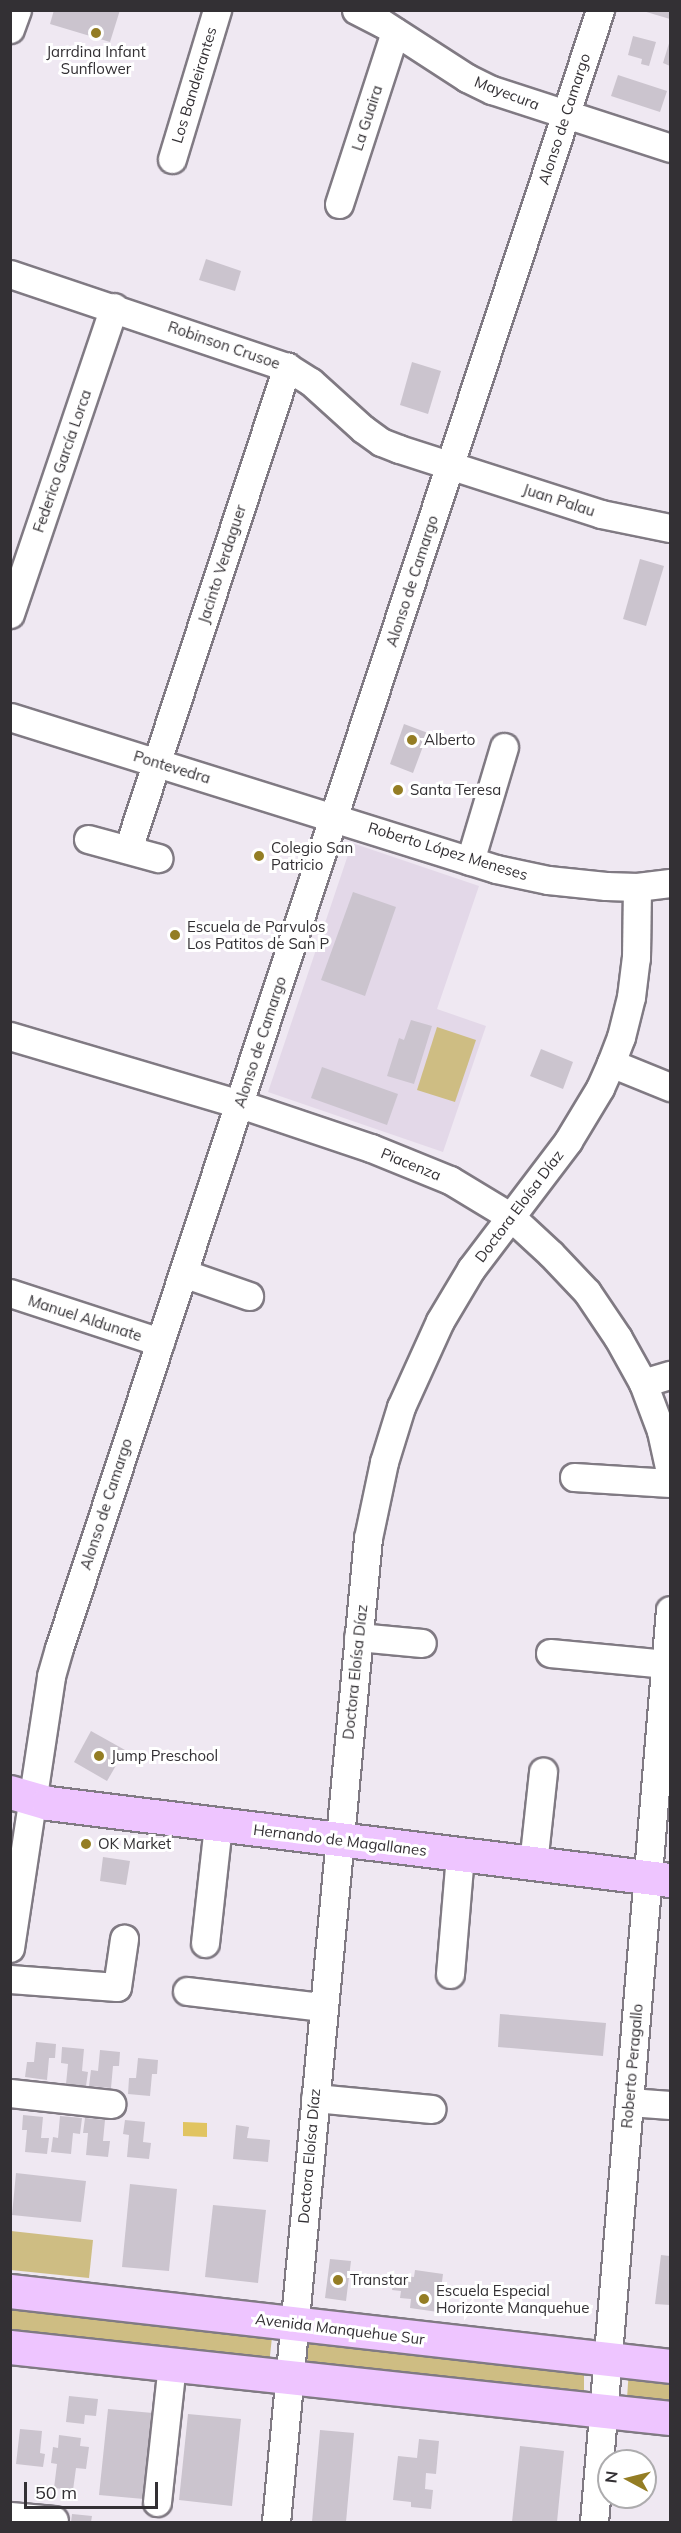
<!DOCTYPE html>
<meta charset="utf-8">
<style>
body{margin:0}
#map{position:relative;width:681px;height:2533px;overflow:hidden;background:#efe8f2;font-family:Mulish,sans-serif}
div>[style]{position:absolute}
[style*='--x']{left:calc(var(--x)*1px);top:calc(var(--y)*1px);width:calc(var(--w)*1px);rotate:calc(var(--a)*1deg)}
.built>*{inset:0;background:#e3d8e8}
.green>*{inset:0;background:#cebd83}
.water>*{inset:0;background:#e1c461}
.building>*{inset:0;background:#cbc4ce}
.roads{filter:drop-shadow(2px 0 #807a83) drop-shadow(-2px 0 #807a83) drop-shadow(0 2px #807a83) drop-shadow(0 -2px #807a83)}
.minor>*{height:27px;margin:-13.5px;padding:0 13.5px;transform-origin:13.5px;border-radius:13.5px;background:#fff}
.major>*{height:33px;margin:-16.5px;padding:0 16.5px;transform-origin:16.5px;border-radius:16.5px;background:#eec5ff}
.dots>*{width:16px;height:16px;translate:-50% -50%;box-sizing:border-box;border:3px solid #fff;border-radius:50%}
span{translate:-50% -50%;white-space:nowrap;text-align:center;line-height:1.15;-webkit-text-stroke:6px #fff;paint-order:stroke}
.poi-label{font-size:15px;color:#333034}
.left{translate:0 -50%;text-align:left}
.street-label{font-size:15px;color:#333034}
.frame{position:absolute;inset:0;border:12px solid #333034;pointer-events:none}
.north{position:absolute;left:597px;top:2449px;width:60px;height:60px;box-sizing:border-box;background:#fff;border:2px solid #adacae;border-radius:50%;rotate:277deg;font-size:16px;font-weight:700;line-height:24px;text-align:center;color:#333034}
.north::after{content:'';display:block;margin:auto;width:21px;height:27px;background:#947d24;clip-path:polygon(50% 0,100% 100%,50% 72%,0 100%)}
.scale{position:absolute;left:24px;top:2482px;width:134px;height:27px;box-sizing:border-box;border:3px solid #333034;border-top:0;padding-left:8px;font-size:18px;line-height:21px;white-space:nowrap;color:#333034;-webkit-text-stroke:4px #fff;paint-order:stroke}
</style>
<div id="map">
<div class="built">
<div style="clip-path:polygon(352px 843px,479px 886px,437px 1009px,486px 1026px,443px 1152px,268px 1092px)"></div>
</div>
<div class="green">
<div style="clip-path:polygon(437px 1027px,476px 1040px,455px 1102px,417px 1090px)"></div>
<div style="clip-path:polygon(11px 2231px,93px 2240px,89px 2278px,11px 2270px)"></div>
<div style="clip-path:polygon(11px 2307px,272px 2337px,269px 2365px,11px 2336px)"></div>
<div style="clip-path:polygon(308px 2340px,584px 2365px,584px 2394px,307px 2368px)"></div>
<div style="clip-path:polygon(629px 2369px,670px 2373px,670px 2402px,627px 2398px)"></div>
</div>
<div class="water">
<div style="clip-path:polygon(183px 2122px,207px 2123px,207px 2137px,183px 2136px)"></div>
</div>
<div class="building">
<div style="clip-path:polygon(54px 10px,120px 10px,110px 42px,50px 24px)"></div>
<div style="clip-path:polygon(643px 10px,670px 10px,670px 19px,643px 11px)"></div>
<div style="clip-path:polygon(633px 36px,656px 42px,649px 66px,641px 64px,642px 59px,628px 55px)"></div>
<div style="clip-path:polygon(670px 40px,670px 66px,663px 63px)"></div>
<div style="clip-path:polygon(618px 75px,667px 91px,660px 112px,611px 96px)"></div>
<div style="clip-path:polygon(206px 259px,241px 271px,235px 291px,199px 280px)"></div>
<div style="clip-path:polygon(412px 362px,441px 371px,428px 414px,400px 405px)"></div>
<div style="clip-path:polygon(640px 559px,664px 566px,646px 626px,623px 619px)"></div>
<div style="clip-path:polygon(404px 724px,428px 733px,413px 773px,390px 764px)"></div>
<div style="clip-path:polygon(353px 892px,396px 907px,365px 996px,321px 980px)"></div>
<div style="clip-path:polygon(411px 1020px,432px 1026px,414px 1084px,387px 1076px,399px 1038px,404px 1040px)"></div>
<div style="clip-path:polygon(541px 1049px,573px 1062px,563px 1089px,530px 1076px)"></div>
<div style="clip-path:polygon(322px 1067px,398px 1094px,387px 1125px,311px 1098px)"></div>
<div style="clip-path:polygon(91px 1731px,125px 1750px,107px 1781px,74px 1762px)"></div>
<div style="clip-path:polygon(103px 1857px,130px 1861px,126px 1885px,100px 1881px)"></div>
<div style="clip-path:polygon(500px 2014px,606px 2023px,603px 2056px,498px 2047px)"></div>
<div style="clip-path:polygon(36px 2042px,56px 2044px,55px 2058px,49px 2058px,47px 2080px,25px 2077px,27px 2062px,34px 2062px)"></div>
<div style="clip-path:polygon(62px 2047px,84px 2049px,82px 2071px,88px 2072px,86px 2086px,66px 2084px,68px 2064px,61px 2063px)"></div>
<div style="clip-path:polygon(100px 2050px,120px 2052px,119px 2066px,113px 2066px,111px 2088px,89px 2086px,91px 2070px,98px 2071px)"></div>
<div style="clip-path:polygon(138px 2058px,158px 2060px,157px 2074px,152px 2074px,150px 2096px,128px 2094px,129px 2078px,136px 2078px)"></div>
<div style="clip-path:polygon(23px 2115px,43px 2117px,41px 2138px,49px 2138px,47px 2154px,25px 2152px,27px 2130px,22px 2130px)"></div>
<div style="clip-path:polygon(60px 2116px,82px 2118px,80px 2134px,73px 2133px,71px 2154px,51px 2152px,53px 2137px,58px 2138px)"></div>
<div style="clip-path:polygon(85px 2118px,105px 2120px,103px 2141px,110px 2141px,108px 2157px,86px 2155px,88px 2133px,83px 2133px)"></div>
<div style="clip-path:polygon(125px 2120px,145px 2122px,143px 2142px,151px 2143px,149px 2159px,127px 2157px,129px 2135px,123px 2134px)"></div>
<div style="clip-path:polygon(236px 2125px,249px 2127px,247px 2138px,270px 2140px,268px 2162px,233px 2159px)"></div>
<div style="clip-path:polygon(16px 2173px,86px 2181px,81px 2222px,12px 2215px)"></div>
<div style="clip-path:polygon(130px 2184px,177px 2189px,169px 2271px,122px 2267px)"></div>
<div style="clip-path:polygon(213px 2205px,266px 2210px,258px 2283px,205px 2277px)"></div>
<div style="clip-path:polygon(661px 2255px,670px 2256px,670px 2305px,655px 2304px)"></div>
<div style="clip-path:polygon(330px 2259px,351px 2261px,346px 2301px,325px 2298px)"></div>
<div style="clip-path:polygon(415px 2270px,443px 2274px,438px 2312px,410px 2308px,411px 2299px,400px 2298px,401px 2291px,392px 2290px,394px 2280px,402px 2281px,403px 2276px,414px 2277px)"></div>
<div style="clip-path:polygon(69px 2396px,98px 2399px,96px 2416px,85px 2415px,84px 2424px,66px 2422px)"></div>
<div style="clip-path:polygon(108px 2409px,153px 2413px,144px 2499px,99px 2495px)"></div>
<div style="clip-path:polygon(188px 2414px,241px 2419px,232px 2506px,179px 2500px)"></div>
<div style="clip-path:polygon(20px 2429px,42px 2431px,40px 2453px,45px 2454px,43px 2467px,16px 2464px)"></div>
<div style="clip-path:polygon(320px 2430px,354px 2433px,346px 2522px,312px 2522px)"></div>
<div style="clip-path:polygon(59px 2435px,81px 2438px,80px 2446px,89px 2447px,86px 2469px,76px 2468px,73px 2490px,54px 2488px,57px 2464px,51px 2463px,53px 2447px,58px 2448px)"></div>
<div style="clip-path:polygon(419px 2439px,439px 2441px,436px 2474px,426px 2473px,425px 2489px,433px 2490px,431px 2509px,411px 2507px,411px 2502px,393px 2500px,398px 2456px,417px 2458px)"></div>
<div style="clip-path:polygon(520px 2446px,564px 2451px,557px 2522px,512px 2522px)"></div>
<div style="clip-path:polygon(72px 2514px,92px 2516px,91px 2522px,71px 2522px)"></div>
</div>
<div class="roads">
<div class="minor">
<div style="--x:356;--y:10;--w:29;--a:27"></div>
<div style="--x:382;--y:23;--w:101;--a:32.9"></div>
<div style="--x:467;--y:78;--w:28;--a:26"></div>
<div style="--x:492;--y:90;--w:187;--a:18"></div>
<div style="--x:10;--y:29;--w:20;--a:-70"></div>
<div style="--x:172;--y:159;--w:156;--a:-73.2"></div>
<div style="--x:339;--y:204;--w:181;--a:-72"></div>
<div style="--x:10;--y:274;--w:292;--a:18.6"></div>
<div style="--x:287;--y:367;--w:28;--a:32"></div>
<div style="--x:311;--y:382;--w:70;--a:42.1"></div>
<div style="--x:363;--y:429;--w:22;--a:36"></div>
<div style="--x:381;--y:442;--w:19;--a:21"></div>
<div style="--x:399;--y:449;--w:212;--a:17.8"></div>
<div style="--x:601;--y:514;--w:70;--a:11.5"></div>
<div style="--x:10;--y:614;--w:324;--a:-71.3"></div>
<div style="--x:10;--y:717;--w:509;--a:17.37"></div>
<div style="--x:496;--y:869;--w:53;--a:11.9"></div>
<div style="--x:548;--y:880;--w:58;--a:5.9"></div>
<div style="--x:606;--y:886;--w:31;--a:2"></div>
<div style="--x:637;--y:887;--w:33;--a:-7"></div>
<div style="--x:88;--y:839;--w:73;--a:15.2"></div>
<div style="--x:128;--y:849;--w:508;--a:-71.74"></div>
<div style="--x:470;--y:861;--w:119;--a:-73.4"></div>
<div style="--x:10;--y:1036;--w:240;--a:16.5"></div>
<div style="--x:240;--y:1104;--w:138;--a:18.6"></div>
<div style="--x:371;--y:1148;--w:85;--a:22.1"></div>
<div style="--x:450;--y:1180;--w:71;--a:31.2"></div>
<div style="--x:511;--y:1217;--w:54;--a:42.8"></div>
<div style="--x:551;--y:1254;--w:52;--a:46.5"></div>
<div style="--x:587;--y:1292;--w:55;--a:56"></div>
<div style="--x:618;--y:1338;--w:51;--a:60.9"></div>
<div style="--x:643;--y:1383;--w:51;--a:69.4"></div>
<div style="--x:661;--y:1431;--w:42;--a:77.6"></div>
<div style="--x:611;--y:1063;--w:64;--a:22.1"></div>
<div style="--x:183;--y:1273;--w:70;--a:19.2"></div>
<div style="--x:10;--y:1293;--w:158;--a:18.1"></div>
<div style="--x:643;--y:1383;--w:28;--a:-17"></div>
<div style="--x:574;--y:1477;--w:96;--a:3.6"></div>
<div style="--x:358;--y:1637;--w:64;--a:5.4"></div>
<div style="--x:550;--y:1653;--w:117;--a:5.4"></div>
<div style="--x:533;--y:1864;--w:93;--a:-83.8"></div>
<div style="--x:205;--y:1943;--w:119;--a:-83.7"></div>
<div style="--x:10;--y:1948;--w:275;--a:-81.4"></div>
<div style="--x:51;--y:1676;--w:29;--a:-74"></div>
<div style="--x:59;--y:1648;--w:1725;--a:-71.72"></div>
<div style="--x:450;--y:1974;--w:119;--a:-85.2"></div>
<div style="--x:10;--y:1979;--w:107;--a:4.3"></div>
<div style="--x:117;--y:1987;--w:49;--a:-81.7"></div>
<div style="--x:187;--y:1991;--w:136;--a:6.8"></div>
<div style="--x:10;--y:2093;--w:102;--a:6.2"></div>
<div style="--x:315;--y:2098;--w:117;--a:5.4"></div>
<div style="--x:629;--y:2102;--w:41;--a:4.2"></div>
<div style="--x:157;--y:2502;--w:138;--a:-83.8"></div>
<div style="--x:10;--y:2516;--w:44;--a:5.2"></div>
<div style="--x:276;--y:2522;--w:988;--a:-84.66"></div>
<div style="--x:368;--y:1538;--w:78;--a:-78.1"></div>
<div style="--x:384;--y:1462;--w:58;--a:-72.8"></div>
<div style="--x:401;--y:1407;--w:94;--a:-65.6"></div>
<div style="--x:440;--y:1321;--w:61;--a:-59.2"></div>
<div style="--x:471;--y:1269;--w:161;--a:-52.8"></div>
<div style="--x:568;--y:1141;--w:62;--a:-58.9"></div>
<div style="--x:600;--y:1088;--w:27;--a:-66"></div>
<div style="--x:611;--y:1063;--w:28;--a:-69"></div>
<div style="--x:621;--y:1037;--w:41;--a:-76"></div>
<div style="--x:631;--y:997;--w:39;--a:-83"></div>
<div style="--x:636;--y:958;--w:71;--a:-89.2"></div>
<div style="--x:594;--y:2522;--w:915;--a:-85.24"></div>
</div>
<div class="major">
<div style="--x:10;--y:1792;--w:40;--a:16"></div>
<div style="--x:48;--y:1803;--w:627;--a:7.06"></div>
<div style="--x:10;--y:2291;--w:664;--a:6.48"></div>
<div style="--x:10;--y:2347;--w:664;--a:6.14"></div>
</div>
</div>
<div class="dots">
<div style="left:96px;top:33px;background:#947d24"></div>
<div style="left:412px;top:740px;background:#947d24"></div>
<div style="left:398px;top:790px;background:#947d24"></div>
<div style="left:259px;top:856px;background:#947d24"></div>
<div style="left:175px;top:935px;background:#947d24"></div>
<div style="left:99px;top:1756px;background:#947d24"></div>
<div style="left:86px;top:1844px;background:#947d24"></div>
<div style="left:338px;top:2280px;background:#947d24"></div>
<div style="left:424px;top:2299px;background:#947d24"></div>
</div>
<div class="poi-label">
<span style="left:96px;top:60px">Jarrdina Infant<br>Sunflower</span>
<span class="left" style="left:424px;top:740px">Alberto</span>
<span class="left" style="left:410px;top:790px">Santa Teresa</span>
<span class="left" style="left:271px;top:856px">Colegio San<br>Patricio</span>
<span class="left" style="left:187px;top:935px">Escuela de Parvulos<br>Los Patitos de San P</span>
<span class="left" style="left:111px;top:1756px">Jump Preschool</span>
<span class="left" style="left:98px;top:1844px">OK Market</span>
<span class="left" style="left:350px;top:2280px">Transtar</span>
<span class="left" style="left:436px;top:2299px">Escuela Especial<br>Horizonte Manquehue</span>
</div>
<div class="street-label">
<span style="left:194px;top:85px;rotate:-73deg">Los Bandeirantes</span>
<span style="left:507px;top:93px;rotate:21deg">Mayecura</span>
<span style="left:367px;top:118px;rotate:-72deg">La Guaira</span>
<span style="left:564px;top:119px;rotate:-72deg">Alonso de Camargo</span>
<span style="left:224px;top:345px;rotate:19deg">Robinson Crusoe</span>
<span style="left:62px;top:461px;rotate:-71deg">Federico García Lorca</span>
<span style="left:559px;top:500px;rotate:18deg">Juan Palau</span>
<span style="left:222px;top:564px;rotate:-72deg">Jacinto Verdaguer</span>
<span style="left:412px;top:581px;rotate:-72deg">Alonso de Camargo</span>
<span style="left:172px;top:767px;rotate:17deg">Pontevedra</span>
<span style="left:448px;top:851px;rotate:17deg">Roberto López Meneses</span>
<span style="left:260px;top:1042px;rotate:-72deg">Alonso de Camargo</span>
<span style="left:411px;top:1164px;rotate:22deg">Piacenza</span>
<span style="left:519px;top:1206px;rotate:-53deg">Doctora Eloísa Díaz</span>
<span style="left:85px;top:1318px;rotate:18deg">Manuel Aldunate</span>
<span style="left:106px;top:1504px;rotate:-72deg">Alonso de Camargo</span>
<span style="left:355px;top:1672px;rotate:-84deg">Doctora Eloísa Díaz</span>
<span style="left:340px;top:1840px;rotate:7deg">Hernando de Magallanes</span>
<span style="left:632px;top:2066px;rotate:-85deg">Roberto Peragallo</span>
<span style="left:309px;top:2156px;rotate:-85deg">Doctora Eloísa Díaz</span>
<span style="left:340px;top:2329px;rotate:7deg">Avenida Manquehue Sur</span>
</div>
<div class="frame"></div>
<div class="north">N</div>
<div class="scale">50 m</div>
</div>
